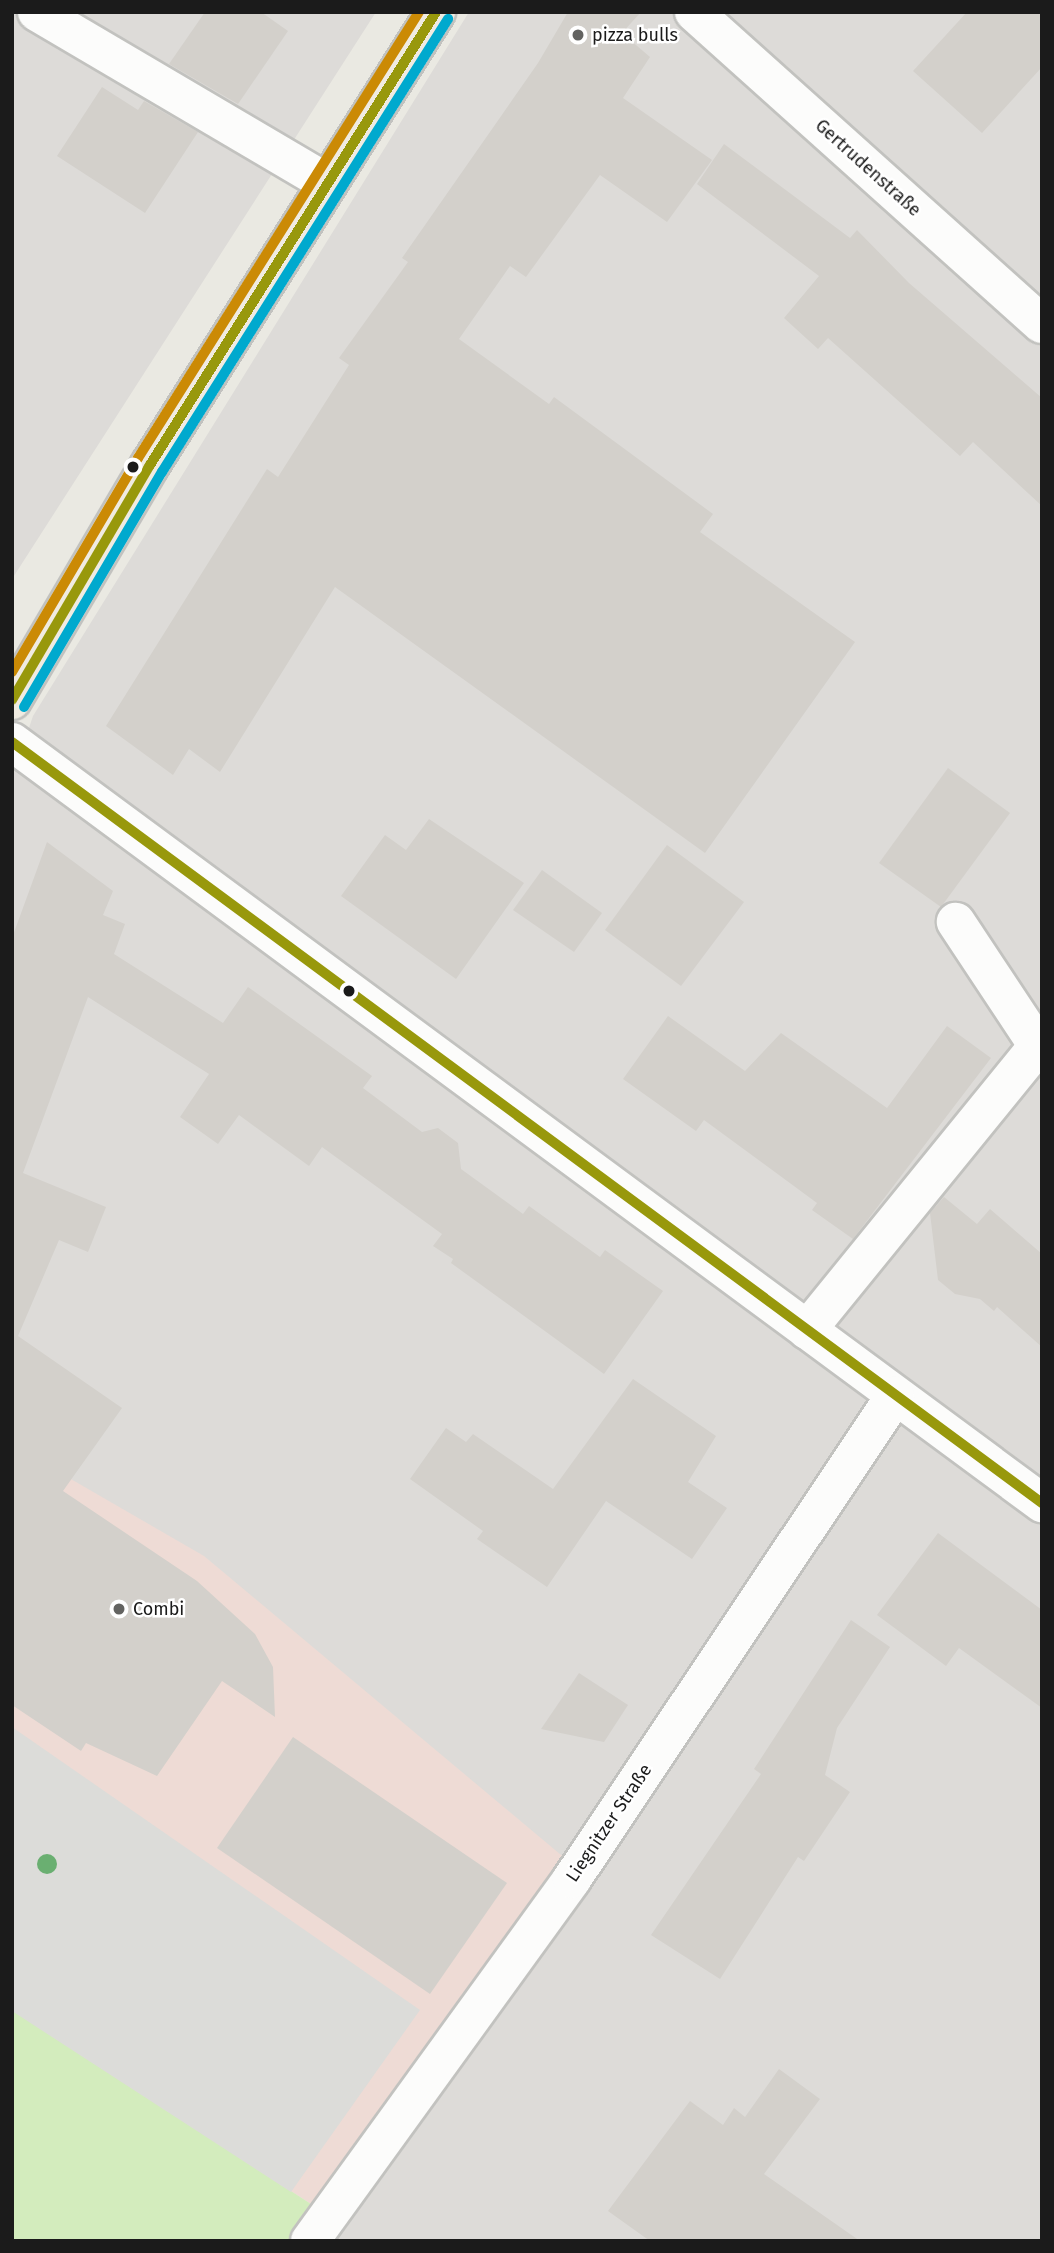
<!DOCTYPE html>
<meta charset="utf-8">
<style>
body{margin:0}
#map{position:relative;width:1054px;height:2253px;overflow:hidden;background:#eae9e2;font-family:"Fira Sans",sans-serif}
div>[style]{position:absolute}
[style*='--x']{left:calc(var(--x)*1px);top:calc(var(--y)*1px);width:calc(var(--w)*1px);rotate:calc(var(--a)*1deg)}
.residential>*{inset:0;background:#dddbd8}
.commercial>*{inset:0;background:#eedbd5}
.grass>*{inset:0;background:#d3ecbd}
.parking>*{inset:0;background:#dcdcd9}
.building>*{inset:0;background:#d3d0cb}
.roads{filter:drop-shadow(2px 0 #c2c2bf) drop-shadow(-2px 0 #c2c2bf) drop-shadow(0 2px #c2c2bf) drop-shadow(0 -2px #c2c2bf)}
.minor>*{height:38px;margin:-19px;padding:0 19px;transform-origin:19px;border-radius:19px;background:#fcfcfb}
.major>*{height:38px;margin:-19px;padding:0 19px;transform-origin:19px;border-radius:19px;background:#f0ebe1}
.bus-1>*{height:10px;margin:-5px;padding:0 5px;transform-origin:5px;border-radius:5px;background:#98980c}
.bus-2>*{height:10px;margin:-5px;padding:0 5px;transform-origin:5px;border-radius:5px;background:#00a9ce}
.bus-3>*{height:10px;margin:-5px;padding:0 5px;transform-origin:5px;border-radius:5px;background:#cb8a05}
.trees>*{width:20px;height:20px;margin:-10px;border-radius:50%;background:#6aaf71}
.dots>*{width:19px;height:19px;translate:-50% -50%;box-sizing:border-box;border:4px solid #fff;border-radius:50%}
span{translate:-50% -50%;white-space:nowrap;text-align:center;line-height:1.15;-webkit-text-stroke:5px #fff;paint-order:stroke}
.poi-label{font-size:18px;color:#1b1b1b}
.left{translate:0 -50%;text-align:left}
.street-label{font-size:18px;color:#1b1b1b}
.frame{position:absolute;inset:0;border:14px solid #1b1b1b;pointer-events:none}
</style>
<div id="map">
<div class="residential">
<div style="clip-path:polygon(12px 12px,376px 12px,12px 579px)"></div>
<div style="clip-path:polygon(469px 12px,1042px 12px,1042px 2241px,297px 2241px,566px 1860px,12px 1445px,12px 778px,33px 716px)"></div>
</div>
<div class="commercial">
<div style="clip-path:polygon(12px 1445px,204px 1556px,567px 1860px,314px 2206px,12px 2010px)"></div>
</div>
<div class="grass">
<div style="clip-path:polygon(12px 2010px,314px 2206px,291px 2241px,12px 2241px)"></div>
</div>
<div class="parking">
<div style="clip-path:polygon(12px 1727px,420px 2010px,291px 2192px,12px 2011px)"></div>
</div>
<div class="building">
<div style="clip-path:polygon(205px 12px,261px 12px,288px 31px,238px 104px,169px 64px)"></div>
<div style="clip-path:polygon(568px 12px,641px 12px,622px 33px,650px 57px,623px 98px,712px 160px,667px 222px,600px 175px,526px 277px,510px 266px,459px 339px,549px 404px,554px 397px,713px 514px,700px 532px,855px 642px,705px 853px,335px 587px,220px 772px,189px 749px,173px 775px,106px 726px,267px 469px,278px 477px,349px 365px,339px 358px,408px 262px,402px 258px,538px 63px)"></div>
<div style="clip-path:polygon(967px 12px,1042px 12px,1042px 67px,982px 133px,913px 71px)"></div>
<div style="clip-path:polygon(102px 87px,138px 110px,144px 101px,198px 132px,145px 213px,57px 156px)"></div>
<div style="clip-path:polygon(724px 144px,850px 238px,857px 230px,909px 283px,1042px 398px,1042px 506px,973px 442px,960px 456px,828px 338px,818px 349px,784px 318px,819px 276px,697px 184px)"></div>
<div style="clip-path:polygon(948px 768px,1010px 813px,941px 907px,879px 863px)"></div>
<div style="clip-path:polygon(429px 819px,524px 883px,456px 979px,341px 896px,385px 835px,406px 850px)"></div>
<div style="clip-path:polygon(47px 842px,113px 891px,103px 915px,125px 924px,114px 954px,223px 1023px,248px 987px,372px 1076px,363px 1088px,422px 1132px,438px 1128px,458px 1143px,461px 1169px,523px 1214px,529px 1206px,600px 1257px,605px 1250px,663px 1291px,604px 1374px,451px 1263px,453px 1259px,433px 1246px,442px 1234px,322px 1147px,309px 1166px,239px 1115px,218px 1144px,180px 1117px,209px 1074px,88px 997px,23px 1173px,106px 1207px,88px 1252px,59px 1240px,18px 1336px,122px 1408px,63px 1491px,197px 1581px,255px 1634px,273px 1667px,275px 1717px,222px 1681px,157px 1776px,86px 1743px,81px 1751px,12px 1705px,12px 938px)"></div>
<div style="clip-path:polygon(667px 845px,744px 902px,681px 986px,605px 930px)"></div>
<div style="clip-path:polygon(542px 870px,602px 913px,574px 952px,513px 910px)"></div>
<div style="clip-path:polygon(668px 1016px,745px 1071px,781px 1033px,887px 1108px,947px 1026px,991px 1058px,853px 1239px,812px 1210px,817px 1203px,704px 1120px,696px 1131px,623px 1079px)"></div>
<div style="clip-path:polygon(944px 1197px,977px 1224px,990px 1209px,1042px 1254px,1042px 1347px,997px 1307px,994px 1311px,980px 1299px,955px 1294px,938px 1280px,930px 1213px)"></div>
<div style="clip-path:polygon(633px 1379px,716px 1436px,688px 1482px,727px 1508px,692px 1559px,606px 1501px,547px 1587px,477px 1539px,483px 1531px,410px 1479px,446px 1428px,466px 1442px,473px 1434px,553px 1489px)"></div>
<div style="clip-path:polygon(938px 1533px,1042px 1610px,1042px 1708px,959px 1648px,946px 1666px,877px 1615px)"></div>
<div style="clip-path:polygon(851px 1620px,890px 1647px,837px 1728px,825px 1775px,850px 1792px,804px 1861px,798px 1857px,720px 1979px,651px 1935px,761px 1774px,754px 1769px)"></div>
<div style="clip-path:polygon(579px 1673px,628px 1705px,604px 1742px,541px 1729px)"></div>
<div style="clip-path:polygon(293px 1737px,507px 1883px,430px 1994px,217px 1848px)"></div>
<div style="clip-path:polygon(779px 2069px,820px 2099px,764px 2174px,860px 2241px,650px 2241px,608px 2211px,690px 2101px,723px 2125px,734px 2108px,745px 2117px)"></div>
</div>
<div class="roads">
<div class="minor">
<div style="--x:37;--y:12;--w:337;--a:30.5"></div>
<div style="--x:694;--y:12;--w:467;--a:41.9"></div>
<div style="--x:12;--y:742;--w:1281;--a:36.46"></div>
<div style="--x:807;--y:1330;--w:366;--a:-50.9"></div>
<div style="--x:1038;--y:1046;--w:149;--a:-123.5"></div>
<div style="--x:310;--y:2241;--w:447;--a:-54.1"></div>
<div style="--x:572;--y:1879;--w:581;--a:-56.23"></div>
</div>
<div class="major">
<div style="--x:12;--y:700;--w:273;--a:-59.6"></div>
<div style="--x:150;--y:465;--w:536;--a:-57.73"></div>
</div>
</div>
<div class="bus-1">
<div style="--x:12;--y:700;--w:273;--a:-59.6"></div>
<div style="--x:150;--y:465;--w:536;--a:-57.73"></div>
<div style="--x:12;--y:742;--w:1281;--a:36.46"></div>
</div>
<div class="bus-2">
<div style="--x:24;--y:707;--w:273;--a:-59.6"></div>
<div style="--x:162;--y:472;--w:536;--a:-57.73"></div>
</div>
<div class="bus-3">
<div style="--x:12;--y:672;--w:248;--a:-59.5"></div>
<div style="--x:138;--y:458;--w:527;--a:-57.79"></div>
</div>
<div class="trees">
<div style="left:47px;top:1864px"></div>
</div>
<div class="dots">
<div style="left:578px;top:35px;background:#636361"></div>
<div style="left:133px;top:467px;background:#1b1b1b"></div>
<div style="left:349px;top:991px;background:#1b1b1b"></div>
<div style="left:119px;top:1609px;background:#636361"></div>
</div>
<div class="poi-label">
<span class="left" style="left:592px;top:35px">pizza bulls</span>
<span class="left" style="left:133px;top:1609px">Combi</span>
</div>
<div class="street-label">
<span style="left:868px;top:168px;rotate:42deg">Gertrudenstraße</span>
<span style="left:609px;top:1823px;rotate:-56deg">Liegnitzer Straße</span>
</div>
<div class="frame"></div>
</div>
